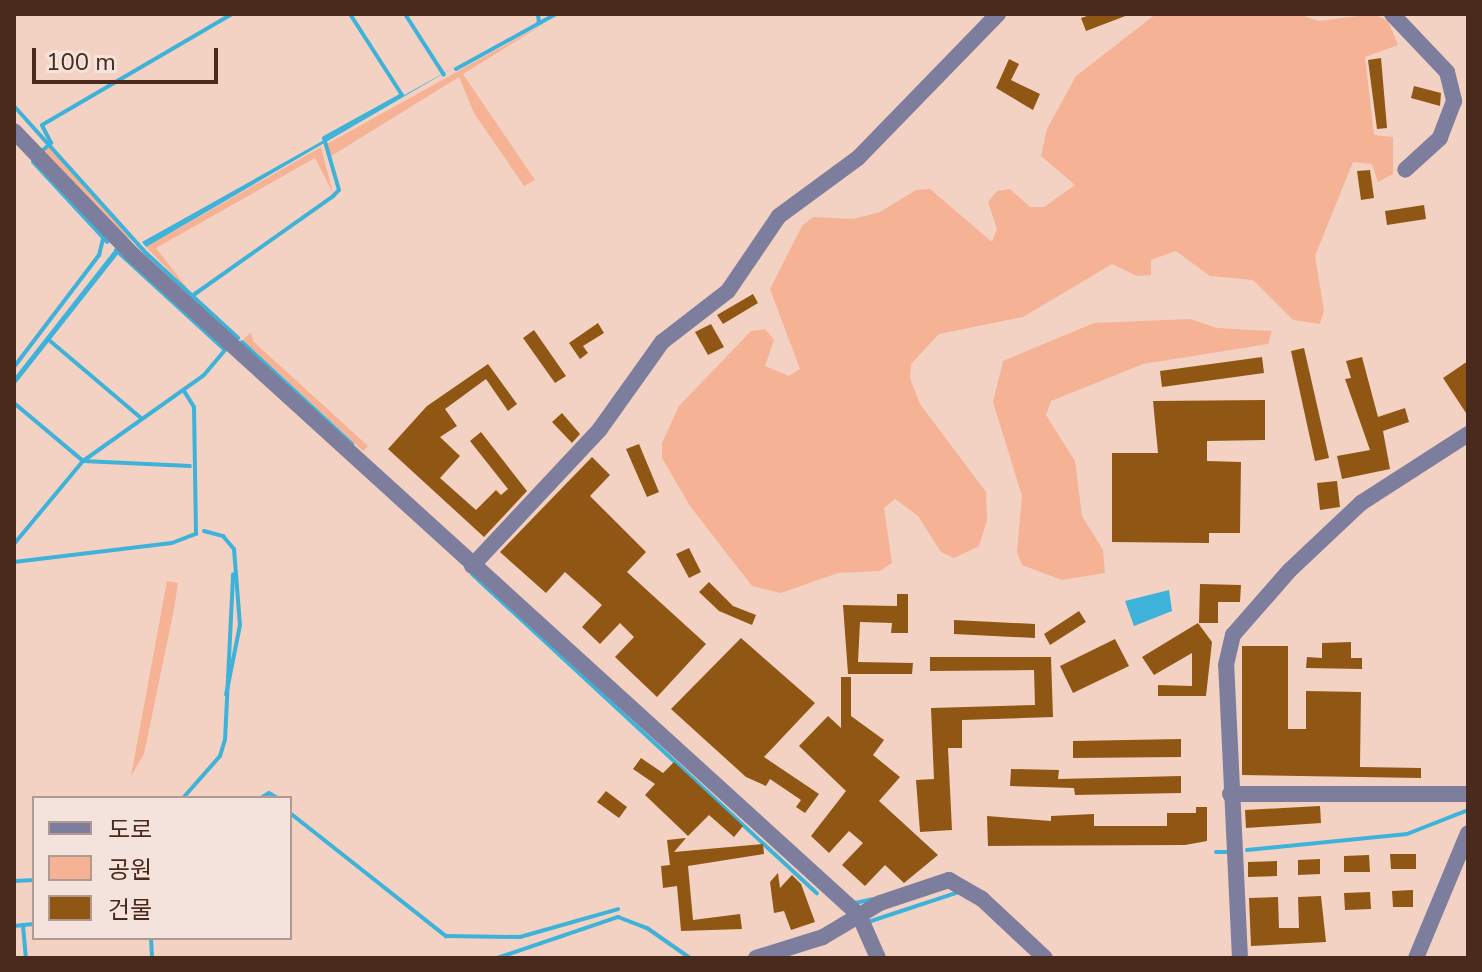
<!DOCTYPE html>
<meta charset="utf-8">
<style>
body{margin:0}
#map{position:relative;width:1482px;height:972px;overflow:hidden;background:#f3d2c3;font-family:"Nunito Sans","Noto Sans KR",sans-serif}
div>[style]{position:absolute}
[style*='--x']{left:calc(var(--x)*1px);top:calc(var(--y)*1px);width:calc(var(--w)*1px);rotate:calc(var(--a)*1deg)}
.green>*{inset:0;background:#f5b295}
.water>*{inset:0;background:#3fb2d9}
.stream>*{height:4px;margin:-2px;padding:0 2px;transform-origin:2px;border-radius:2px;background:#3fb2d9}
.building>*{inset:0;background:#8f5713}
.minor>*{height:16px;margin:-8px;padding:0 8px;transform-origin:8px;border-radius:8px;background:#7d7e9d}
span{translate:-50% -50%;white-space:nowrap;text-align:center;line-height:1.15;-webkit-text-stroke:8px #f4e3dc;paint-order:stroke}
.frame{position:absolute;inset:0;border:16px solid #4a2a1c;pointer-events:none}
.legend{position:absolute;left:32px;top:796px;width:260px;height:144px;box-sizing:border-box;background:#f4e3dc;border:2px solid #b0998f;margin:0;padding:10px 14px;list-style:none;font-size:24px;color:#4a2a1c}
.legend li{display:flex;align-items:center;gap:16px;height:40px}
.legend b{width:40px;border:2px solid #b0998f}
.scale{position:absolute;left:32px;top:48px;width:186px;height:36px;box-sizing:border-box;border:4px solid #4a2a1c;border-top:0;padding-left:10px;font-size:24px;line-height:28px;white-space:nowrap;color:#4a2a1c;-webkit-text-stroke:6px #f4e3dc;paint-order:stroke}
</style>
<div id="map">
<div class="green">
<div style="clip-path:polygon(1156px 14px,1299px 14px,1318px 21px,1374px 14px,1388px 21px,1398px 45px,1365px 57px,1374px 135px,1393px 137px,1393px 174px,1378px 182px,1372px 164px,1353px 162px,1315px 256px,1324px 311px,1320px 324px,1293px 320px,1253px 280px,1210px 276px,1176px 251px,1151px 260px,1151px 275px,1137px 276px,1112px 264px,1023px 317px,939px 334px,911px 364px,910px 378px,920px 404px,986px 492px,987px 520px,979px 546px,954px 558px,941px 552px,918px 516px,895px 499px,884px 508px,892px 563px,880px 571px,838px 573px,781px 593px,752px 586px,690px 506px,662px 458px,662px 443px,679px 406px,751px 331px,765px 329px,774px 340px,765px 366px,789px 376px,800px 369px,770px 289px,802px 226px,813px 217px,853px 219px,880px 212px,916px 190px,930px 189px,992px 242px,997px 229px,988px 202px,997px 191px,1010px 189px,1030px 207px,1044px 207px,1075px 185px,1041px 156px,1047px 129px,1076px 76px)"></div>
<div style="clip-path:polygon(547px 22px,463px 74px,535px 180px,524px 186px,474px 113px,459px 77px,328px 158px,325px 145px)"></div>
<div style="clip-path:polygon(49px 147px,114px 215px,136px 242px,118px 233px,43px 152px)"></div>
<div style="clip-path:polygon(321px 147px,333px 193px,315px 158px,156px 248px,191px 293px,146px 247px)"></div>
<div style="clip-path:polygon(1190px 319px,1217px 328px,1272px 331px,1268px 344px,1143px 364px,1051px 401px,1046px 415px,1075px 461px,1082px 516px,1103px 550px,1105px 573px,1062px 580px,1022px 565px,1017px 552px,1022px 496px,993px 402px,1003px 361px,1094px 323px)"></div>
<div style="clip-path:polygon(251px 332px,253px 341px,368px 446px,363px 451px,243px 340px)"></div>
<div style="clip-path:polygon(167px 581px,178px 583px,174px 609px,144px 754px,131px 776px)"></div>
</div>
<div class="water">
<div style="clip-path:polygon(458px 65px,153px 243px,146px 247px,142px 242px)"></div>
<div style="clip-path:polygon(116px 248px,119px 253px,14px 386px,14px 378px)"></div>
<div style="clip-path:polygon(1169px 590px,1172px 611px,1134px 626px,1125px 601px)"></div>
</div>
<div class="stream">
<div style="--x:405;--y:14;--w:72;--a:57.4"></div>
<div style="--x:538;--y:14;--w:9;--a:84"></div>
<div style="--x:456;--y:69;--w:114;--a:-28.8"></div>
<div style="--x:14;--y:106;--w:199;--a:48.1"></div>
<div style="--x:147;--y:254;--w:124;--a:42.7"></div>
<div style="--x:43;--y:150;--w:11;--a:-41"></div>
<div style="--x:51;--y:143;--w:20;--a:-117"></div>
<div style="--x:42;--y:125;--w:220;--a:-30.3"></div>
<div style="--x:33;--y:162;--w:109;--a:47.2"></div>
<div style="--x:192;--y:296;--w:173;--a:-35.3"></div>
<div style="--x:333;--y:196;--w:8;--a:-45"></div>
<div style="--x:339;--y:190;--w:54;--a:-106.1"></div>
<div style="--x:324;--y:138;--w:89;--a:-28.9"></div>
<div style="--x:402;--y:95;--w:96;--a:-122.7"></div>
<div style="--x:49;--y:340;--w:121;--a:40.3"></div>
<div style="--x:242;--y:342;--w:150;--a:42.8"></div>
<div style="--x:14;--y:367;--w:141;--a:-52.8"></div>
<div style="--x:99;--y:255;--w:16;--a:-76"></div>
<div style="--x:14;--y:403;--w:90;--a:40"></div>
<div style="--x:83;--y:461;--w:107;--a:2.7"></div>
<div style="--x:204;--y:531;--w:20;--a:15"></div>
<div style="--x:223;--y:536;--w:17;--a:50"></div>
<div style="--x:234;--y:549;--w:76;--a:85.5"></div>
<div style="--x:240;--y:625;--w:71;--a:101.3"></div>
<div style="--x:14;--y:544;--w:108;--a:-50.3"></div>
<div style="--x:83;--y:461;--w:148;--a:-35.4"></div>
<div style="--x:204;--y:375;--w:33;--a:-50"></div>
<div style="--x:225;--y:350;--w:148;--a:-137.5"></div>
<div style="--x:14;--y:562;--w:159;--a:-6.9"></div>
<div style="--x:172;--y:543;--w:26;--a:-21"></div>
<div style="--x:196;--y:534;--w:127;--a:-90.9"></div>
<div style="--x:194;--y:407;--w:19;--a:-122"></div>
<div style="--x:472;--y:574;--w:470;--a:42.8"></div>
<div style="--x:183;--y:798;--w:56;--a:-48.6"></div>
<div style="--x:220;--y:756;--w:17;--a:-73"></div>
<div style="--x:225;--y:740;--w:166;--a:-87.2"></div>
<div style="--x:261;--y:798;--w:9;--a:-32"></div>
<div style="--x:269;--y:793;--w:9;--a:32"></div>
<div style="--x:290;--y:813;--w:199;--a:38.3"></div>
<div style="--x:446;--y:936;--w:74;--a:0.8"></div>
<div style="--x:520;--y:937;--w:102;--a:-15.9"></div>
<div style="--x:1247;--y:850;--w:161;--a:-5.7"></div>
<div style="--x:1407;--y:834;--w:66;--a:-21.5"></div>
<div style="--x:1216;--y:852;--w:14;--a:0"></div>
<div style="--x:14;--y:881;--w:20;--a:-3"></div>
<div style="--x:855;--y:903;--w:19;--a:-12"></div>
<div style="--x:871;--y:921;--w:93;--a:-18.2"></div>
<div style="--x:23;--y:925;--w:33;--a:85"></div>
<div style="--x:14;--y:926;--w:20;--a:-6"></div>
<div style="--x:151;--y:938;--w:20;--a:87"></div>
<div style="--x:497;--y:958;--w:128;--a:-18.7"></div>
<div style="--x:618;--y:917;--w:31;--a:21"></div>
<div style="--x:647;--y:928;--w:52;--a:34.9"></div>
</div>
<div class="building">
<div style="clip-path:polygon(1093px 14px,1127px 14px,1128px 15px,1086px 31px,1081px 18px)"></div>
<div style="clip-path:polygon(1381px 58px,1387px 128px,1377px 129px,1368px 60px)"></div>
<div style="clip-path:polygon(1009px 59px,1019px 64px,1011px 80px,1040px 94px,1033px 110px,996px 88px)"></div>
<div style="clip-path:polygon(1414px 86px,1441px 93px,1440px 106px,1411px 98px)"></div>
<div style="clip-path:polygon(1370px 170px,1374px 198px,1361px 200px,1357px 171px)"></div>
<div style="clip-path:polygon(1424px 205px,1426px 219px,1387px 225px,1385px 211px)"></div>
<div style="clip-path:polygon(753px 294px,758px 303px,723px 324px,717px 315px)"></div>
<div style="clip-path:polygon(598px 323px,604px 333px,583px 346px,588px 353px,580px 359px,569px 343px)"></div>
<div style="clip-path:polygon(711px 324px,724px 347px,708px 355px,695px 332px)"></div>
<div style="clip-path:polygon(534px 330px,566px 376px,555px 383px,523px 338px)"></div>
<div style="clip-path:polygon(1304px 348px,1329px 458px,1315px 461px,1291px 351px)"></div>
<div style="clip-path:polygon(1262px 357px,1264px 373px,1162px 387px,1160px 371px)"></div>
<div style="clip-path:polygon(1362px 357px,1378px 417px,1405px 408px,1409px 422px,1383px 431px,1390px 469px,1342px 479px,1337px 456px,1370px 450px,1345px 379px,1351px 378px,1346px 361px)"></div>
<div style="clip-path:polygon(1468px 361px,1468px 416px,1443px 378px)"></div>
<div style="clip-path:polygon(488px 364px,517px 404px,508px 411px,486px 379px,445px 409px,457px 426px,440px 437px,460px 456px,440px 478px,476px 510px,496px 490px,501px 495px,508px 489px,470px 441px,481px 432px,527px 491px,484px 537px,388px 449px,427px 406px)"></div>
<div style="clip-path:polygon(1265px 400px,1265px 440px,1207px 441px,1207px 461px,1241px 462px,1240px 533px,1209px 533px,1209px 543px,1112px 542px,1112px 453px,1158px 453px,1153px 401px)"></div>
<div style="clip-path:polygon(562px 413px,580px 434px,572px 443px,552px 422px)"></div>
<div style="clip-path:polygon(639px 444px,659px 492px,647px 497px,626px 449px)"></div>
<div style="clip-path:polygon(592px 457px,610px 475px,590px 496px,646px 552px,627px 572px,706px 644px,657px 697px,615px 657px,634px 637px,620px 623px,600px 644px,582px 627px,602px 605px,565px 572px,546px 593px,500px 552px)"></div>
<div style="clip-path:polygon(1337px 481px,1340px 507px,1320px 510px,1317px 483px)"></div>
<div style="clip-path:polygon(689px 548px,701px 572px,689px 578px,676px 554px)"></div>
<div style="clip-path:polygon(709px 582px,733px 606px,756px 615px,752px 625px,719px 611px,699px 592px)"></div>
<div style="clip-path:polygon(1200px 584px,1241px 585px,1240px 602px,1218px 602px,1218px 623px,1199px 623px)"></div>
<div style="clip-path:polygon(897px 594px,908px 594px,908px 633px,891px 633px,892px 623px,860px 622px,858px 662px,913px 663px,912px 674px,848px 674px,843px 605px,897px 606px)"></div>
<div style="clip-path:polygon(1079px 611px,1086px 622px,1050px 645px,1044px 634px)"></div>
<div style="clip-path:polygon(954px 620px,1035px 624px,1035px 638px,954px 634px)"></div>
<div style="clip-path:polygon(1198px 623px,1212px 642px,1206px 696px,1158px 696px,1158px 685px,1192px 686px,1192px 653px,1154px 675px,1142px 657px)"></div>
<div style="clip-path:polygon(741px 638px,815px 703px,764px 757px,819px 794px,805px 813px,796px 807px,801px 800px,770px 779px,766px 786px,746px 777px,671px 709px)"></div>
<div style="clip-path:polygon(1115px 639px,1129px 666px,1073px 693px,1060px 666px)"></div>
<div style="clip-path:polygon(1351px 642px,1351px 658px,1362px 658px,1362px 669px,1306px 668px,1307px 657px,1322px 658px,1322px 643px)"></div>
<div style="clip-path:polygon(1242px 646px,1288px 646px,1288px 729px,1306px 729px,1306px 691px,1361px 692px,1360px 767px,1421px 768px,1421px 778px,1242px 775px)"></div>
<div style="clip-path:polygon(930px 657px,1051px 657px,1053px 717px,962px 720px,962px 748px,948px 748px,952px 830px,920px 832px,916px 780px,934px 779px,931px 708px,1035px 705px,1034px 670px,930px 671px)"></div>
<div style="clip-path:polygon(841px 677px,851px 677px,851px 716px,884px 740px,873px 755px,900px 777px,879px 801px,938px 855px,904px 883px,885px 865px,865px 886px,842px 865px,863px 843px,849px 831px,829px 853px,811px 836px,846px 791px,799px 746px,828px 716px,841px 728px)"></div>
<div style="clip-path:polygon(1181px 739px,1181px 757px,1073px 758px,1073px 741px)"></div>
<div style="clip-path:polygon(641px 758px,663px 773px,674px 762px,743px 826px,734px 837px,709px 815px,688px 836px,645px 795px,655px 784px,633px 769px)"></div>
<div style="clip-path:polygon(1011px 769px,1059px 770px,1058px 779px,1181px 776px,1181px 793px,1075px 795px,1074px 788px,1010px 786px)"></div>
<div style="clip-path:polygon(606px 791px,627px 807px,619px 818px,597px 802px)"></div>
<div style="clip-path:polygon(1320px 806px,1321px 823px,1246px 828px,1245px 810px)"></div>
<div style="clip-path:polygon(1196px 807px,1207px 807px,1207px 841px,1185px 845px,988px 846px,987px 816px,1051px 821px,1051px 816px,1094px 814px,1094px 826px,1167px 826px,1167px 813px,1196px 813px)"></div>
<div style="clip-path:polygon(686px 838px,674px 852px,763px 844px,764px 854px,688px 866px,693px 920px,740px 914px,742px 929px,681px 931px,677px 886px,663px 888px,661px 866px,670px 865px,667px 840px)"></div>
<div style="clip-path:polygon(1390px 854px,1416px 854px,1416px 869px,1391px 869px)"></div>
<div style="clip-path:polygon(1369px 855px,1370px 872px,1344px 872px,1344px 856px)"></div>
<div style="clip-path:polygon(1320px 859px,1320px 874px,1298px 875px,1298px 860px)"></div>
<div style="clip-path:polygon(1277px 861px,1277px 876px,1248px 877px,1248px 862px)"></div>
<div style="clip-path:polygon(778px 873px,780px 888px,792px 875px,801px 884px,815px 922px,791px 930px,784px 911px,774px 913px,770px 882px)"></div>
<div style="clip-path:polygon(1413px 890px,1413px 907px,1393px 907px,1392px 891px)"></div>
<div style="clip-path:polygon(1370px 892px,1371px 909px,1345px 910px,1344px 893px)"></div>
<div style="clip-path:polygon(1321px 896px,1326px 942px,1251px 946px,1249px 898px,1278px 897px,1279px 928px,1299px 928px,1298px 897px)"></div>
</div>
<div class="minor">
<div style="--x:1392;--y:14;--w:80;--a:46.5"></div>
<div style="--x:1447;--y:72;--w:30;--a:76"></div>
<div style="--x:1454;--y:101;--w:40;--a:111"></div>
<div style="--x:1440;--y:138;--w:47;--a:137.6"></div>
<div style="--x:14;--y:131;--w:172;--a:46.2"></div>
<div style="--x:133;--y:255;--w:981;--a:42.27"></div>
<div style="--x:859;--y:915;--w:47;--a:66.2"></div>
<div style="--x:472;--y:566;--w:187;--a:-46.9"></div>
<div style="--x:600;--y:429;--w:107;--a:-54.5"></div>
<div style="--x:662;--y:342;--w:83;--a:-37.7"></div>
<div style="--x:728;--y:291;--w:91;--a:-55.8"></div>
<div style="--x:779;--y:216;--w:98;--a:-36.3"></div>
<div style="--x:858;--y:158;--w:201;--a:-45.8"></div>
<div style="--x:1230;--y:794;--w:238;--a:0"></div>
<div style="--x:756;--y:958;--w:70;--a:-17.4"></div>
<div style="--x:823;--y:937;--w:66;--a:-30.8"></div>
<div style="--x:880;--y:903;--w:73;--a:-18.4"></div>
<div style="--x:949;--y:880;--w:38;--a:30"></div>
<div style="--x:982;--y:899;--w:86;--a:43.1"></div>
<div style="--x:1240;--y:958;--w:293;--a:-92.7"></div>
<div style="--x:1226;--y:665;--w:31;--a:-77"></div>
<div style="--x:1233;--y:635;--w:86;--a:-48.8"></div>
<div style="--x:1290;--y:570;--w:98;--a:-43.3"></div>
<div style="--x:1361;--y:503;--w:127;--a:-32.8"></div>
<div style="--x:1416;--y:958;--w:135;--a:-67.4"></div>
</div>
<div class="frame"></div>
<ul class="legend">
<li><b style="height:10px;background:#7d7e9d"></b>도로</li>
<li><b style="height:22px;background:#f5b295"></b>공원</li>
<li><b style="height:22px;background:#8f5713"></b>건물</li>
</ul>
<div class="scale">100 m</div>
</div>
